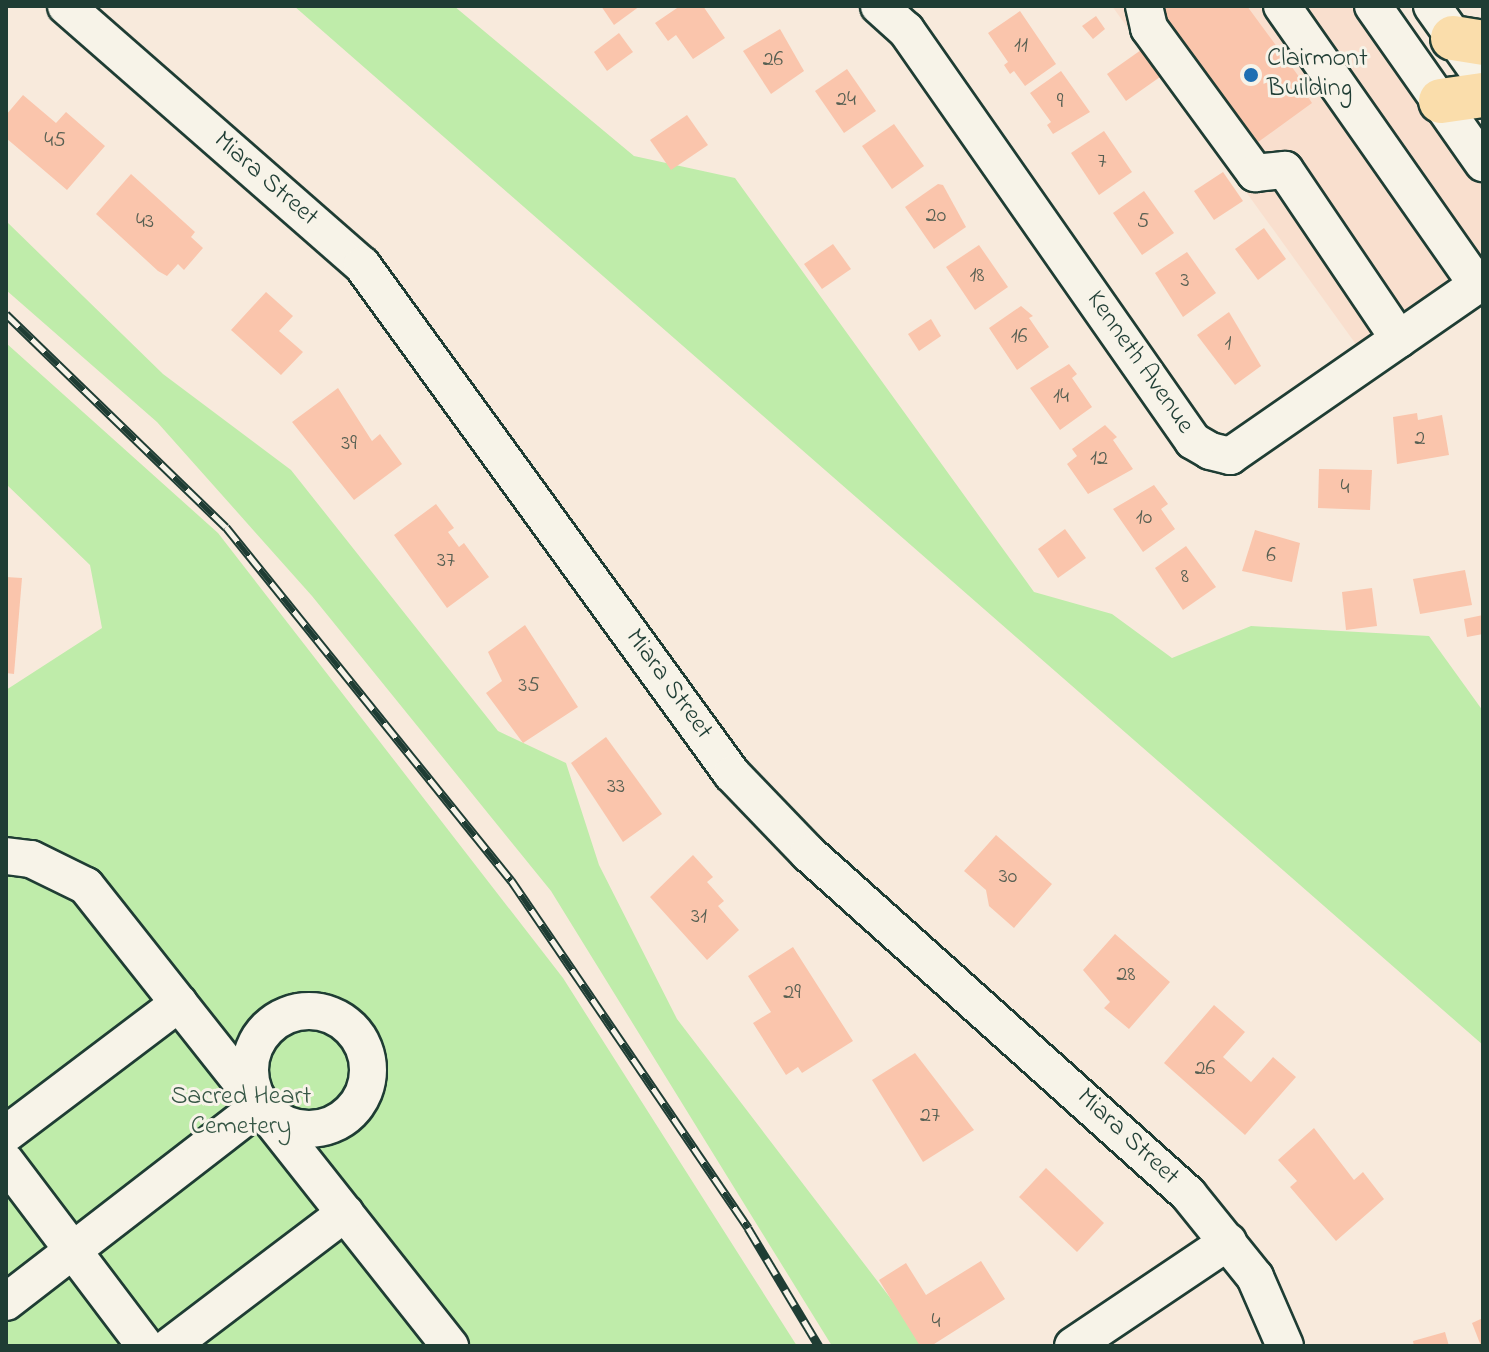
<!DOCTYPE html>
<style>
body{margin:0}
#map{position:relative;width:1489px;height:1352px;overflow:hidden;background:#f8eadc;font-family:"Indie Flower",sans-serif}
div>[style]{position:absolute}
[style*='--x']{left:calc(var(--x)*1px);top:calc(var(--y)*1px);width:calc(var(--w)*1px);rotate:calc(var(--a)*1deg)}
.built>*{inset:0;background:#f9dfce}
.green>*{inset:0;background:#bfecaa}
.building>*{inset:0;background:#fac5ac}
.roads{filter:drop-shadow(2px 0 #1f3d34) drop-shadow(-2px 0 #1f3d34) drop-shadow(0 2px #1f3d34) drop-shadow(0 -2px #1f3d34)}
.minor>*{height:36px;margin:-18px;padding:0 18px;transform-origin:18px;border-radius:18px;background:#f7f3e8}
.minor>.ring{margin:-18px;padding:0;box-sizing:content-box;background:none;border:36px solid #f7f3e8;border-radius:50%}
.highway>*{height:44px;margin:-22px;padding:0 22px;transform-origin:22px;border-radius:22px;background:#faddab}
.rail>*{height:9px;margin-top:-4.5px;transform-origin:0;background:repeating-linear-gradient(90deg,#f7f3e8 0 18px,#1f3d34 0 36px);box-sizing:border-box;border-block:2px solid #1f3d34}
.dots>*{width:22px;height:22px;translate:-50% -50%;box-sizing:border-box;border:4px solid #f7f3e8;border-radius:50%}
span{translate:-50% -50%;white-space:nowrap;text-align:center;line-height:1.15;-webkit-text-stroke:6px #f7f3e8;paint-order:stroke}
.number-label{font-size:22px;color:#565f52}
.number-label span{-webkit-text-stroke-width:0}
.poi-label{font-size:26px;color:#1f3d34}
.left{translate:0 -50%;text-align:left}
.street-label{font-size:26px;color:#1f3d34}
.park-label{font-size:26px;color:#375746}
.frame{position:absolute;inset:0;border:8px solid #1f3d34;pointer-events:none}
</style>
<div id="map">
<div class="built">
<div style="clip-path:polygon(1112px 6px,1373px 6px,1483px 163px,1483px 281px,1368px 361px)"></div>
</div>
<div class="green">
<div style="clip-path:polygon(294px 6px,454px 6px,634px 156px,735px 178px,1034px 592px,1112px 614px,1172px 658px,1251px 626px,1429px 636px,1483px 711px,1483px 1045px)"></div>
<div style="clip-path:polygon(6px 221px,163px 374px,291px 470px,498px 731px,566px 763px,599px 865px,677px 1019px,927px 1346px,832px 1346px,551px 891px,312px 596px,157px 422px,6px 290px)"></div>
<div style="clip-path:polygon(6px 343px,218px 533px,563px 978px,797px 1346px,6px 1346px,6px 690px,102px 628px,90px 565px,6px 484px)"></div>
</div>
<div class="building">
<div style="clip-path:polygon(601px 6px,640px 6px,614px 25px)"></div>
<div style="clip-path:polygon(680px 6px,703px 6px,725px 38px,693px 59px,676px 35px,668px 41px,655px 23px)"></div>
<div style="clip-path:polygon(1156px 6px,1247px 6px,1308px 89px,1304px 91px,1312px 103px,1254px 145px)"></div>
<div style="clip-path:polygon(1020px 11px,1056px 64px,1025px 86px,1014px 71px,1010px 74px,1004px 65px,1008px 62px,988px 33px)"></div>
<div style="clip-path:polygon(1096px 16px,1105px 29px,1093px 39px,1082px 26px)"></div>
<div style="clip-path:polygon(780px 29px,804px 71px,771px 94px,743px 51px)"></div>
<div style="clip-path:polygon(619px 33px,633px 52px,607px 71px,594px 52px)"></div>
<div style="clip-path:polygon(1141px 50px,1160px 77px,1126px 101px,1107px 74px)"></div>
<div style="clip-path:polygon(847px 69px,876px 111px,844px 133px,815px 91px)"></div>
<div style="clip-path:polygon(1061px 71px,1090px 112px,1053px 134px,1047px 125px,1051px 122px,1030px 93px)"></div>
<div style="clip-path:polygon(23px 95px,56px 123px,66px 112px,105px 146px,67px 190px,6px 138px,6px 115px)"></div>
<div style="clip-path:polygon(687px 115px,708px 145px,671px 170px,650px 140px)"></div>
<div style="clip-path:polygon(894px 124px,924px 166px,892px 189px,862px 146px)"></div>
<div style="clip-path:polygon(1104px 131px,1132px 172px,1099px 195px,1071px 153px)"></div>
<div style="clip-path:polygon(1223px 172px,1243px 201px,1214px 220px,1194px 191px)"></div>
<div style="clip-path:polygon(131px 174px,195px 232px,191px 237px,203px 248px,184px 270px,178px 264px,167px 276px,158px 271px,96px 214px)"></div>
<div style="clip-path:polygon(938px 184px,943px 185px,966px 227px,934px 249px,905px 207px)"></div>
<div style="clip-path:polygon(1144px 191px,1174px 233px,1142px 255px,1113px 213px)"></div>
<div style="clip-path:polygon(1264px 228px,1286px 259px,1258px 280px,1235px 249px)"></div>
<div style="clip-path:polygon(833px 244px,851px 269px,822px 289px,804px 264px)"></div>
<div style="clip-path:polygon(979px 245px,1008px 287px,975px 310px,946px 267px)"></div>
<div style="clip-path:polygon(1187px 252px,1216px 293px,1183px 317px,1155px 273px)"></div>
<div style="clip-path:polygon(266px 292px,293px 316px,279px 331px,303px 352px,281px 375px,231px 330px)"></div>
<div style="clip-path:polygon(1021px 306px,1033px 316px,1029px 318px,1049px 347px,1017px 370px,989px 328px)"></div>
<div style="clip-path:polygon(1229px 312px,1261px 366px,1235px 385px,1197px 335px)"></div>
<div style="clip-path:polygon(931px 319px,941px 336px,919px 351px,908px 334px)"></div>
<div style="clip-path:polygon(1069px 364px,1077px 374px,1072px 378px,1092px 407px,1060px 430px,1030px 388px)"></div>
<div style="clip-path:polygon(338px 388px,372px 441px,380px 434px,402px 464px,354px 500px,292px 422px)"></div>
<div style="clip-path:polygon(1417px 413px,1418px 420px,1442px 415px,1449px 455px,1397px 464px,1393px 417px)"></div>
<div style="clip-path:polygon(1105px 425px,1117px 437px,1113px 440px,1133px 469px,1088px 494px,1067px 464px,1077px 456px,1072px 449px)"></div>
<div style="clip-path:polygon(1319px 469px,1372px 470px,1370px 510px,1318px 508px)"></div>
<div style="clip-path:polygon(1154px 485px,1168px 504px,1161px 509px,1175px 529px,1143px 552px,1113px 509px)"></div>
<div style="clip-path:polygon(436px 504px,454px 528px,448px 532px,459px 547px,464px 543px,489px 577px,447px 608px,394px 535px)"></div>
<div style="clip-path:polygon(1065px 529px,1086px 558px,1058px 578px,1038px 549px)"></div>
<div style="clip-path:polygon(1255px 530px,1300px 543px,1292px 582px,1242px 571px)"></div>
<div style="clip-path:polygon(1186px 546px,1216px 587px,1183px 610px,1155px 568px)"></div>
<div style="clip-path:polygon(1465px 570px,1472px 605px,1420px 614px,1413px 579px)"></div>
<div style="clip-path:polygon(6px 577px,22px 578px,14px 674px,6px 673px)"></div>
<div style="clip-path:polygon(1372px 588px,1377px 626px,1346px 630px,1342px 592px)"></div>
<div style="clip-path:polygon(1483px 615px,1483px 634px,1467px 637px,1464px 619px)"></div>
<div style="clip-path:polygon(525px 625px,578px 707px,523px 743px,486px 693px,502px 681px,488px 652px)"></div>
<div style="clip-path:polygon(606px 737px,662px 814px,623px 842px,571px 763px)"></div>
<div style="clip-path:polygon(996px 835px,1052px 884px,1014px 928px,989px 906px,986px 890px,964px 871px)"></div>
<div style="clip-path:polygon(693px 855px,713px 877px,707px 882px,724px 901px,718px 906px,739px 930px,707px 960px,650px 897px)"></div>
<div style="clip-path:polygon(1115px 934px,1170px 982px,1129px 1029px,1104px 1008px,1110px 1002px,1083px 970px)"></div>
<div style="clip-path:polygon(793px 947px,853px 1041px,802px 1073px,798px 1067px,786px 1075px,753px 1023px,771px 1012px,748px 976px)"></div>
<div style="clip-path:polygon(1214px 1005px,1245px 1032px,1223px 1057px,1251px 1082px,1273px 1057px,1296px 1077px,1245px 1135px,1164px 1063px)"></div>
<div style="clip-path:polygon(915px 1053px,974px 1130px,923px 1162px,872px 1080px)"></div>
<div style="clip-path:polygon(1314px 1128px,1354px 1180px,1363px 1172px,1384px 1199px,1336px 1241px,1290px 1187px,1297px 1181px,1278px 1160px)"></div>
<div style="clip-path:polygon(1046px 1168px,1104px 1223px,1077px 1252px,1019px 1197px)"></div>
<div style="clip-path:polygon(981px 1261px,1005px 1299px,931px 1346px,920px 1346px,879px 1280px,906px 1263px,926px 1295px)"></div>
<div style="clip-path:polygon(1483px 1318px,1483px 1346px,1481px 1346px,1472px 1323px)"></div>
<div style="clip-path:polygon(1445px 1332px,1449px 1346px,1414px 1346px,1413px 1341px)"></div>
</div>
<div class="roads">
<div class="minor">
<div style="--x:66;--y:6;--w:393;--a:41.2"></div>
<div style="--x:362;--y:265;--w:629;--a:53.99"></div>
<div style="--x:732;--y:774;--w:110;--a:46.1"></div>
<div style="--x:808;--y:853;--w:511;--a:41.9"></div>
<div style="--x:1188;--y:1194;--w:107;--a:51.1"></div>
<div style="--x:1255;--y:1277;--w:75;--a:66.5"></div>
<div style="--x:879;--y:6;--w:36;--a:42"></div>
<div style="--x:906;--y:30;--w:501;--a:55.07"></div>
<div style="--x:1193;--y:441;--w:20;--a:30"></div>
<div style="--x:1210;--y:451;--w:21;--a:14"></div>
<div style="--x:1230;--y:456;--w:308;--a:-34.7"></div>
<div style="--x:1144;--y:6;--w:23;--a:77"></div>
<div style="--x:1149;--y:28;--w:180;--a:53.8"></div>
<div style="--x:1255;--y:173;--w:30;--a:-6"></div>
<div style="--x:1285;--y:170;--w:204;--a:56"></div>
<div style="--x:1282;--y:6;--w:340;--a:55"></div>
<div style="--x:1373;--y:6;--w:192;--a:55"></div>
<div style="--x:1432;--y:6;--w:88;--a:54.7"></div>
<div style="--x:6;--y:856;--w:25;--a:7"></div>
<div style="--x:31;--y:859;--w:61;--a:26.1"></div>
<div style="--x:86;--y:886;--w:587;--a:51.65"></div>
<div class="ring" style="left:250px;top:1011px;width:82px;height:82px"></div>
<div style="--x:6;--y:1134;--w:217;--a:-37.1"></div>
<div style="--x:6;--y:1162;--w:231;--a:52.9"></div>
<div style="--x:6;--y:1302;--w:322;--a:-37.7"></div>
<div style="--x:170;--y:1346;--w:220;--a:-37.2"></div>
<div style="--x:1073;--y:1346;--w:187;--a:-33.9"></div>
</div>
<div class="highway">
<div style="--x:1453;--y:38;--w:30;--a:9"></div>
<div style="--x:1441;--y:101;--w:42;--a:-8.1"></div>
</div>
</div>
<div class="rail">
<div style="--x:6;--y:314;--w:306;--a:44.1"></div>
<div style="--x:226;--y:527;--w:454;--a:51.1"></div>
<div style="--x:511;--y:880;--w:421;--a:55.7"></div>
<div style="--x:748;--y:1228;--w:138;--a:59"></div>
</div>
<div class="dots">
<div style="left:1251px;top:75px;background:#1f6fb2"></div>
</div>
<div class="number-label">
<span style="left:1021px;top:47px">11</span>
<span style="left:773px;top:61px">26</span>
<span style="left:846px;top:101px">24</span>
<span style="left:1060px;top:103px">9</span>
<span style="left:55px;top:142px">45</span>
<span style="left:1102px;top:163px">7</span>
<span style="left:936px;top:217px">20</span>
<span style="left:145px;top:223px">43</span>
<span style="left:1143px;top:223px">5</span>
<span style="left:977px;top:277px">18</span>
<span style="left:1185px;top:282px">3</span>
<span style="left:1019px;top:338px">16</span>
<span style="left:1228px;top:345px">1</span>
<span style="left:1061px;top:398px">14</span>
<span style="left:1420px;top:440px">2</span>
<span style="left:349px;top:445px">39</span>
<span style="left:1099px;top:460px">12</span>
<span style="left:1345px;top:489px">4</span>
<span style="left:1144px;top:519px">10</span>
<span style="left:1271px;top:557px">6</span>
<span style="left:446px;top:562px">37</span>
<span style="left:1185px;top:578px">8</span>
<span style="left:529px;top:687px">35</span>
<span style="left:616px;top:788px">33</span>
<span style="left:1008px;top:878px">30</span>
<span style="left:699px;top:918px">31</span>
<span style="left:1126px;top:976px">28</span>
<span style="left:792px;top:994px">29</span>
<span style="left:1205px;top:1070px">26</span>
<span style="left:930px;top:1117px">27</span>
<span style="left:936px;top:1323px">4</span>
</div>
<div class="poi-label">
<span class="left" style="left:1267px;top:75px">Clairmont<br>Building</span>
</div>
<div class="street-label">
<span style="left:265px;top:180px;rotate:41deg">Miara Street</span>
<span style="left:1139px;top:363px;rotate:55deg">Kenneth Avenue</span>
<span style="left:668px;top:685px;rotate:54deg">Miara Street</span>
<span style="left:1127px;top:1138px;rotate:43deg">Miara Street</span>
</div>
<div class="park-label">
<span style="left:241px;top:1113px">Sacred Heart<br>Cemetery</span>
</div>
<div class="frame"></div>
</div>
